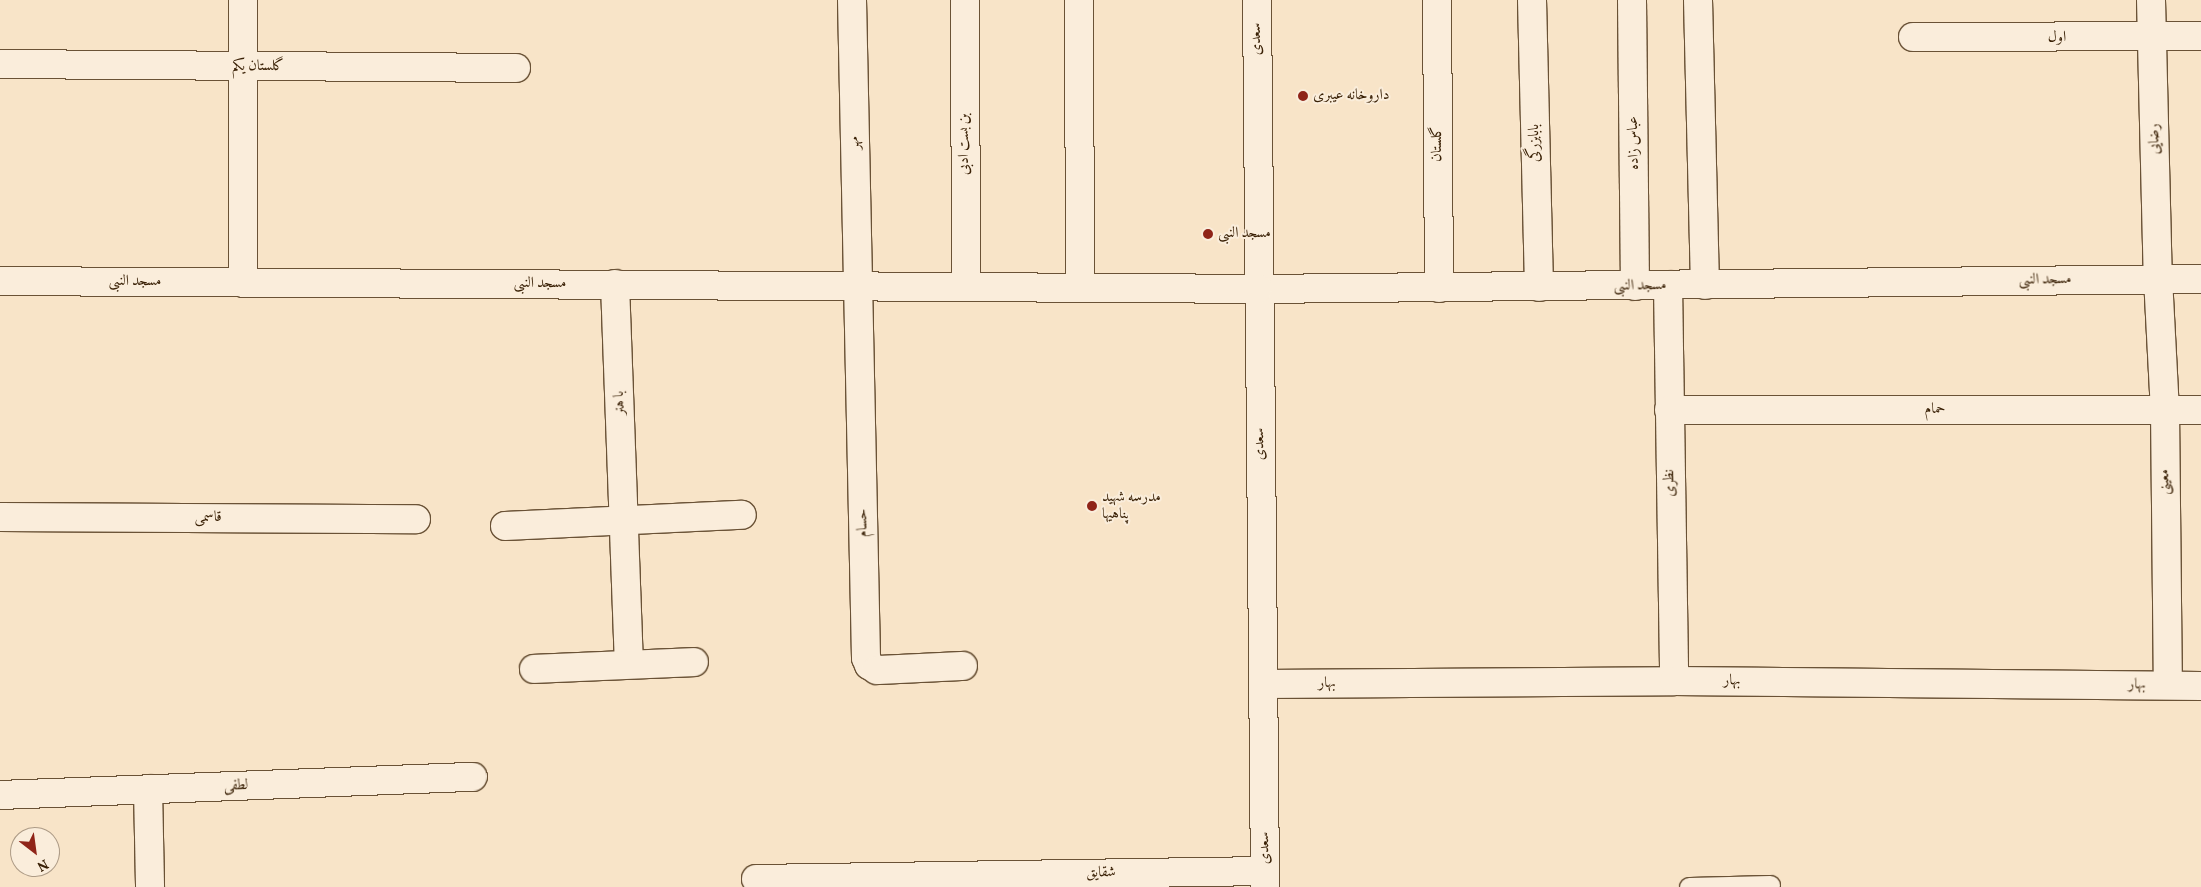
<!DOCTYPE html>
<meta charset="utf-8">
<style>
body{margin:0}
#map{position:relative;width:2201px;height:887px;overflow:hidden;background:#f8e4c8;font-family:Vollkorn,Amiri,serif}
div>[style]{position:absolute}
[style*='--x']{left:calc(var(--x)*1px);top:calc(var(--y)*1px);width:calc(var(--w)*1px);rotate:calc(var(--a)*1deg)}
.roads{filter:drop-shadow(1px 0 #6a5236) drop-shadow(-1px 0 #6a5236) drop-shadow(0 1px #6a5236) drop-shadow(0 -1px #6a5236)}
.lane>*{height:19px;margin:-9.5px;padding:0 9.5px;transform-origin:9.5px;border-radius:9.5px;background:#faeddb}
.street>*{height:28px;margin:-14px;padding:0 14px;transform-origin:14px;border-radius:14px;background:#faeddb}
.secondary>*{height:28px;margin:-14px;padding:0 14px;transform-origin:14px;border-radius:14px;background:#faeddb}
.dots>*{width:14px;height:14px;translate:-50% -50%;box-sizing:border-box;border:2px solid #faeddb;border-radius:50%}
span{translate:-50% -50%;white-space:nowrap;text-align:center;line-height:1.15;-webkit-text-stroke:4px #faeddb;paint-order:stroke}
.street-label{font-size:15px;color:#3a2106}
.poi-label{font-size:15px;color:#3a2106}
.left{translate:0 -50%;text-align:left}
.north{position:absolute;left:10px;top:827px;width:50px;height:50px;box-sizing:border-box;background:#faeddb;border:1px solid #ad9b86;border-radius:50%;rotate:150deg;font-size:14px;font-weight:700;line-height:20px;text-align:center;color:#3a2106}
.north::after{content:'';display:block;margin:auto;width:18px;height:22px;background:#8f2418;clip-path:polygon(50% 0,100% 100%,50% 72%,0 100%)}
</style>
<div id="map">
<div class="roads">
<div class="lane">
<div style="--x:1689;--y:887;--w:81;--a:-1.4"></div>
</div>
<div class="street">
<div style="--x:243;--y:0;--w:283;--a:90"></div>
<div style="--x:852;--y:0;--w:658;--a:88.78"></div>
<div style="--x:866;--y:658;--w:8;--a:67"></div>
<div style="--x:869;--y:665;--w:9;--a:32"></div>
<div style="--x:877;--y:670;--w:86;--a:-2.7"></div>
<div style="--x:965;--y:0;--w:287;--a:89.8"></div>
<div style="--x:1079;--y:0;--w:288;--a:89.8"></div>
<div style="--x:1437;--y:0;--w:288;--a:89.6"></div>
<div style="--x:1532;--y:0;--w:287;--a:88.6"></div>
<div style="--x:1632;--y:0;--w:286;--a:89.4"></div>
<div style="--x:1698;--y:0;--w:285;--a:88.6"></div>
<div style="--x:2151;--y:0;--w:278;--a:88.6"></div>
<div style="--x:2158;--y:278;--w:132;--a:87"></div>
<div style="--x:2165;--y:410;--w:275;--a:89.4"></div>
<div style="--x:1913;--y:37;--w:288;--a:-0.2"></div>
<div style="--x:0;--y:64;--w:516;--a:0.44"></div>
<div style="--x:615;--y:284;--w:380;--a:87.9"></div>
<div style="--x:1668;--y:285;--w:396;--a:89.1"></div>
<div style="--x:1258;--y:289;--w:943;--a:-0.61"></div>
<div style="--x:1669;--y:410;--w:532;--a:0"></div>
<div style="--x:0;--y:517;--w:416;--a:0.3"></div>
<div style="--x:505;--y:526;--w:237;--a:-2.7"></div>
<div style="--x:534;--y:669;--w:160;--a:-2.5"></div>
<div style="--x:1263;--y:684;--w:411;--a:-0.4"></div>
<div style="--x:1674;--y:681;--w:527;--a:0.54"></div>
<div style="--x:148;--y:789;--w:98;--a:88.8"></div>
<div style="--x:0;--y:795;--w:473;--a:-2.2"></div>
<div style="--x:756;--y:879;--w:509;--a:-0.9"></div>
</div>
<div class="secondary">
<div style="--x:1257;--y:0;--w:887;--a:89.48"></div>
<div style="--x:0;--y:281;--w:1258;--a:0.36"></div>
</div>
</div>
<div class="dots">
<div style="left:1303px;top:96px;background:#8f2418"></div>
<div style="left:1208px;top:234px;background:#8f2418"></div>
<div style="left:1092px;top:506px;background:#8f2418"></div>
</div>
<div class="street-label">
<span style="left:2057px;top:38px">اول</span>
<span style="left:1257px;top:39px;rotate:-90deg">سعدی</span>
<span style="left:258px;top:67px">گلستان یکم</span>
<span style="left:2155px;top:139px;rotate:-91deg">رضایی</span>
<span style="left:855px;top:143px;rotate:-91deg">مهر</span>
<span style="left:1535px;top:143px;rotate:-91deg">بابابزرگی</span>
<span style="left:1634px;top:143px;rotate:-91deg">عباس زاده</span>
<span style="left:965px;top:144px;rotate:-90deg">بن بست ادبی</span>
<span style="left:1438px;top:144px;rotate:-90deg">گلستان</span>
<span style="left:2045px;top:280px;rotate:-1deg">مسجد النبی</span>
<span style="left:135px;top:282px">مسجد النبی</span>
<span style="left:540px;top:284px">مسجد النبی</span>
<span style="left:1640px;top:286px;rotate:-1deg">مسجد النبی</span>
<span style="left:620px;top:403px;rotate:-93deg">با هنر</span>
<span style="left:1935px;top:410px">حمام</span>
<span style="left:1260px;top:444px;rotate:-91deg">سعدی</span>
<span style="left:2165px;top:482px;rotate:-91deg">معینی</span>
<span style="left:1670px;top:483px;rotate:-91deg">نظری</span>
<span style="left:208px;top:518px">قاسمی</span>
<span style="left:863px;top:523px;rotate:-91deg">حسام</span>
<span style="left:1732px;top:681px;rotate:1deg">بهار</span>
<span style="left:1327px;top:684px">بهار</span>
<span style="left:2137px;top:685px;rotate:1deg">بهار</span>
<span style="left:236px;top:786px;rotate:-2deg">لطفی</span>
<span style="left:1265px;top:848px;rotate:-91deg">سعدی</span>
<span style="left:1101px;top:873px;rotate:-1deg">شقایق</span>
</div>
<div class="poi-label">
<span class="left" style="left:1313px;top:96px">داروخانه عیبری</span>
<span class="left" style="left:1218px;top:234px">مسجد النبی</span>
<span class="left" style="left:1102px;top:506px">مدرسه شهید<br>پناهیها</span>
</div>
<div class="north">N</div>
</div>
